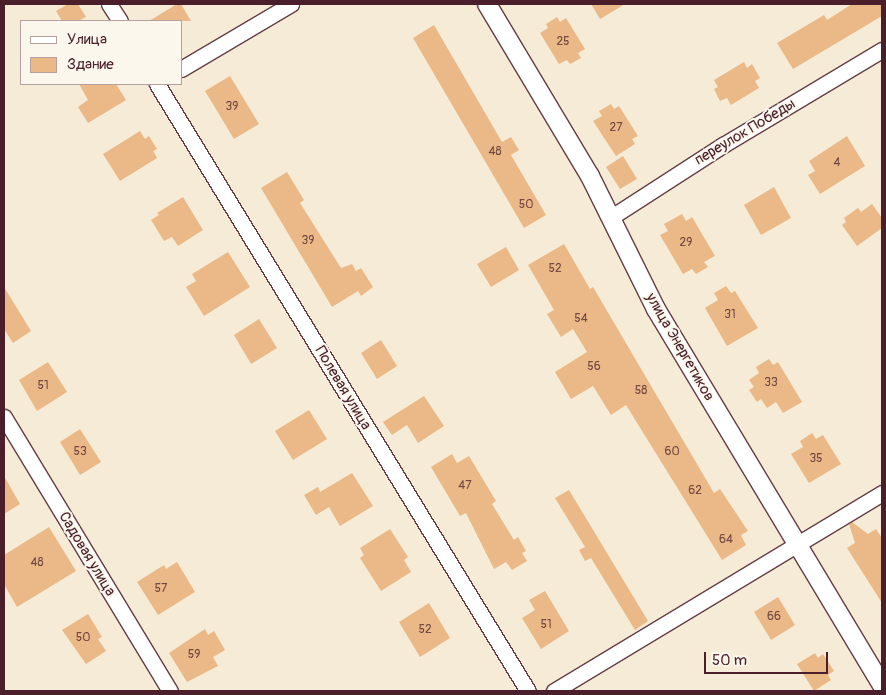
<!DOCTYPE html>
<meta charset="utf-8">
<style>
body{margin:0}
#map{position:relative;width:886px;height:695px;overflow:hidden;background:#f6ebd6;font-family:Pangolin,sans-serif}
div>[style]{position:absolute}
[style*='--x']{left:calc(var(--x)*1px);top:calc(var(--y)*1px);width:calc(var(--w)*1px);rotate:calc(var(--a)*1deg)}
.building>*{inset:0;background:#ebb987}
.roads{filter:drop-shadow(1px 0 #643e45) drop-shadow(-1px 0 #643e45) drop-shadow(0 1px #643e45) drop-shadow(0 -1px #643e45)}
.minor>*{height:15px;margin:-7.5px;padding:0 7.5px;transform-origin:7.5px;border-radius:7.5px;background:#fff}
.tertiary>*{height:18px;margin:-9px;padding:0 9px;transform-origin:9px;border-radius:9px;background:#fff}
span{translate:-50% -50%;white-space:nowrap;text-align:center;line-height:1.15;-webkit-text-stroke:4px #fbf7ec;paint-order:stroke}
.number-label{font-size:12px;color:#724642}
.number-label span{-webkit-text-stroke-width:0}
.street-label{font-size:15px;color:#4a1f2b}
.frame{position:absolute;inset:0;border:5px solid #4a1f2b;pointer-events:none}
.legend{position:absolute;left:20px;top:20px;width:162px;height:65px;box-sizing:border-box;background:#fbf7ec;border:1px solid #b4a19f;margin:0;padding:6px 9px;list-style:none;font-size:15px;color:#4a1f2b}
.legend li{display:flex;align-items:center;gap:10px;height:25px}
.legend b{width:25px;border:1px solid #b4a19f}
.scale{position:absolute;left:704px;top:652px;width:124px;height:22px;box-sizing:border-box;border:2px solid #4a1f2b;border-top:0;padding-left:6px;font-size:15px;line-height:18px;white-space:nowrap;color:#4a1f2b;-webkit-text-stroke:4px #fbf7ec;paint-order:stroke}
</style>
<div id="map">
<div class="building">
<div style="clip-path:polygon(68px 4px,78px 4px,86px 17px,78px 21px,62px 21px,56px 11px)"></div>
<div style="clip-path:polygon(177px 4px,181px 4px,191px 21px,149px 21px)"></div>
<div style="clip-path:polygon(591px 4px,625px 4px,600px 19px)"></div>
<div style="clip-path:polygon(852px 4px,882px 4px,882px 16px,793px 69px,777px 43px,824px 15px,827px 20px)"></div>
<div style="clip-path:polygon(557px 17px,560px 22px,566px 18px,585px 49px,578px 53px,581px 58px,570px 64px,567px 60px,559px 64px,540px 33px,548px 28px,546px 24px)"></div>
<div style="clip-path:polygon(434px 25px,502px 142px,511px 137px,519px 150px,511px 155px,546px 215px,524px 228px,413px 38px)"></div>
<div style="clip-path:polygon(744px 62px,747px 68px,752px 64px,760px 78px,755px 81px,759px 88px,731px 105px,727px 98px,720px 101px,714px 89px,718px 87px,714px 80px)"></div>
<div style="clip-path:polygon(230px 76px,259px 124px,234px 139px,205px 91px)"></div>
<div style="clip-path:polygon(79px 84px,116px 84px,126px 100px,88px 123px,78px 107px,88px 100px)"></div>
<div style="clip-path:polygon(611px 104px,614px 109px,619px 106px,638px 136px,632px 139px,635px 144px,616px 156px,593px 121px,602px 116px,599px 111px)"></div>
<div style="clip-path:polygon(140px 131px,145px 139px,149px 136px,157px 149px,153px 151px,157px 158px,120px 181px,103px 154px)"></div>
<div style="clip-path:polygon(847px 136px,865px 166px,820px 194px,808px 175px,815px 171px,809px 161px)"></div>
<div style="clip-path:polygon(623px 156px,637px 179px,620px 189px,606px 167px)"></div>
<div style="clip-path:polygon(287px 172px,304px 200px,300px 203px,341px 268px,352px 264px,356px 271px,361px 268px,373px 287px,361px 296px,358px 291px,332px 307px,261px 188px)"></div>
<div style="clip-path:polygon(774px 187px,791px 218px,761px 235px,744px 205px)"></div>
<div style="clip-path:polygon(183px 197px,203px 230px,178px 246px,172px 237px,164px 241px,151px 220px,159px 215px,157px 213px)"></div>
<div style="clip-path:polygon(872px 204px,882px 218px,882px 228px,857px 246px,842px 225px,846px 222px,844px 218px,858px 208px,861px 212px)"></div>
<div style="clip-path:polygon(682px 214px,686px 221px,692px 217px,715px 256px,704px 262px,708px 267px,696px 274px,692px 269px,683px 274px,660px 235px,668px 231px,664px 224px)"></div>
<div style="clip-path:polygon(564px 244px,590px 289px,593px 287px,714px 493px,720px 489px,748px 531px,741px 535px,746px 545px,722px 560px,626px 405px,611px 415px,593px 386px,571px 399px,555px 372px,587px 352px,573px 329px,561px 337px,547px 314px,554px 310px,528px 265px)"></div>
<div style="clip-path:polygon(506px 247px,519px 270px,491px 287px,477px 264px)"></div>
<div style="clip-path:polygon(228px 252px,250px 287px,204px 316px,186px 287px,196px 281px,192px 274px)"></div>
<div style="clip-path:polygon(726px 286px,731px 293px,735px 291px,758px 328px,727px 346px,705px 308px,718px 300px,714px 293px)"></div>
<div style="clip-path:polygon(4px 287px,31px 331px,13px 343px,4px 329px)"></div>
<div style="clip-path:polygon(259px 319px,277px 348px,251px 364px,234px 335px)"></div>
<div style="clip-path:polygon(381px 340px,397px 366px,377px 379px,361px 353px)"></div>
<div style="clip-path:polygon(769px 359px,773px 365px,778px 362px,802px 402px,783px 413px,776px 402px,767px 408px,761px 399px,757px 402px,749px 390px,754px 387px,749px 380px,759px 373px,756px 367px)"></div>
<div style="clip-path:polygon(48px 362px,67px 392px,37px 411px,19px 380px)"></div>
<div style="clip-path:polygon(424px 396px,444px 426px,418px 443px,407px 425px,392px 435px,383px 422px)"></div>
<div style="clip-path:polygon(309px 410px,327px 439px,293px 460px,275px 431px)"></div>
<div style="clip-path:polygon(80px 429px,101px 462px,80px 475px,60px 442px)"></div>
<div style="clip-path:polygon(812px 433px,816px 439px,823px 435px,841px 464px,809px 483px,791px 454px,803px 447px,800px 441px)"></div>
<div style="clip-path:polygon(452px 454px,457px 463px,469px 456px,496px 501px,492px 504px,514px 540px,518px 537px,526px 551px,522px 553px,527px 561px,512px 570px,506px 562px,494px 569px,466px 513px,460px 516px,431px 467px)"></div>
<div style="clip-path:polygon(352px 473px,373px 506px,340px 526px,329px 507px,316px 515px,304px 495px,318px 487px,320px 492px)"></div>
<div style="clip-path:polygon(4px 476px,20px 504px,4px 514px)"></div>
<div style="clip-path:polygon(569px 490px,648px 621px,635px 630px,591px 558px,585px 561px,579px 550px,585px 547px,555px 498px)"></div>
<div style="clip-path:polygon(852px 522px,868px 534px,876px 529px,882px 538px,882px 603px,847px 548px,855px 543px,849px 524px)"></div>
<div style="clip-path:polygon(49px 527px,76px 571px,17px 607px,4px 584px,4px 555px)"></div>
<div style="clip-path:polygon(390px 529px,408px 557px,404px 560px,411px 572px,381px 591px,360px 558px,364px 555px,360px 548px)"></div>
<div style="clip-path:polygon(177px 562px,195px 592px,158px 615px,137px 582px,164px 565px,166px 569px)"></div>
<div style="clip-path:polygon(545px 591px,569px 631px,541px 649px,522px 618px,535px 610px,529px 600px)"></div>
<div style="clip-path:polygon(778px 597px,795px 625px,771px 640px,754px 612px)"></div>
<div style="clip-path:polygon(429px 603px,450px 638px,420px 657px,399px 622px)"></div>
<div style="clip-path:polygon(88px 614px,102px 637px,98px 639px,106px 651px,86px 664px,62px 630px)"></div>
<div style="clip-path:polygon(205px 629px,208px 635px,214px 631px,225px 650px,213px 657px,218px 666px,187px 682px,169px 653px)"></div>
<div style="clip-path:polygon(815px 653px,818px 658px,823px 654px,834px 671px,828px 675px,831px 680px,814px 691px,797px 664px)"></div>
</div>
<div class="roads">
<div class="minor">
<div style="--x:109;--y:4;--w:20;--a:57"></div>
<div style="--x:181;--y:69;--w:128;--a:-30.6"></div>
<div style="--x:157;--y:84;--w:711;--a:58.57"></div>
<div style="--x:610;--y:218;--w:135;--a:-32.9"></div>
<div style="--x:723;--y:145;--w:185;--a:-30.9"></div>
<div style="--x:4;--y:417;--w:320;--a:58.8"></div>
<div style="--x:554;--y:691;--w:383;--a:-31.1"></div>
</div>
<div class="tertiary">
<div style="--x:487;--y:4;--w:200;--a:59.1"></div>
<div style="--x:590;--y:176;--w:148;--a:63.6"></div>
<div style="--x:656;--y:309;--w:439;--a:59"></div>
</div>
</div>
<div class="number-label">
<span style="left:563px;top:42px">25</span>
<span style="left:232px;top:107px">39</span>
<span style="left:616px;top:128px">27</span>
<span style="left:495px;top:152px">48</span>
<span style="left:837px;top:163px">4</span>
<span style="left:526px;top:205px">50</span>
<span style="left:308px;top:241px">39</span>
<span style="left:686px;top:243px">29</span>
<span style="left:555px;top:269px">52</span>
<span style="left:730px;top:315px">31</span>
<span style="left:581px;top:319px">54</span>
<span style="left:594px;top:367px">56</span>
<span style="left:771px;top:383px">33</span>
<span style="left:43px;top:386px">51</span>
<span style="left:641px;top:391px">58</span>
<span style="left:80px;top:452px">53</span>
<span style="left:672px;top:452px">60</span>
<span style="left:816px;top:459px">35</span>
<span style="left:465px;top:486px">47</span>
<span style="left:695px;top:491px">62</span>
<span style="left:726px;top:540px">64</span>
<span style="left:37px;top:563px">48</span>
<span style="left:161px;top:589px">57</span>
<span style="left:774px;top:617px">66</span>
<span style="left:546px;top:625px">51</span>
<span style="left:425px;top:630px">52</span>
<span style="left:83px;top:638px">50</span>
<span style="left:194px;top:655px">59</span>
</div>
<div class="street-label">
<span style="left:745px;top:132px;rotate:-31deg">переулок Победы</span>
<span style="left:680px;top:347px;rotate:60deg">улица Энергетиков</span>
<span style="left:343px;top:388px;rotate:59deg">Полевая улица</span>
<span style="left:87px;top:554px;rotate:59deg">Садовая улица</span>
</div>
<div class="frame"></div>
<ul class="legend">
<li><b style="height:6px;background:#fff"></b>Улица</li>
<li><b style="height:14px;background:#ebb987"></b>Здание</li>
</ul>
<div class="scale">50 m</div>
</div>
